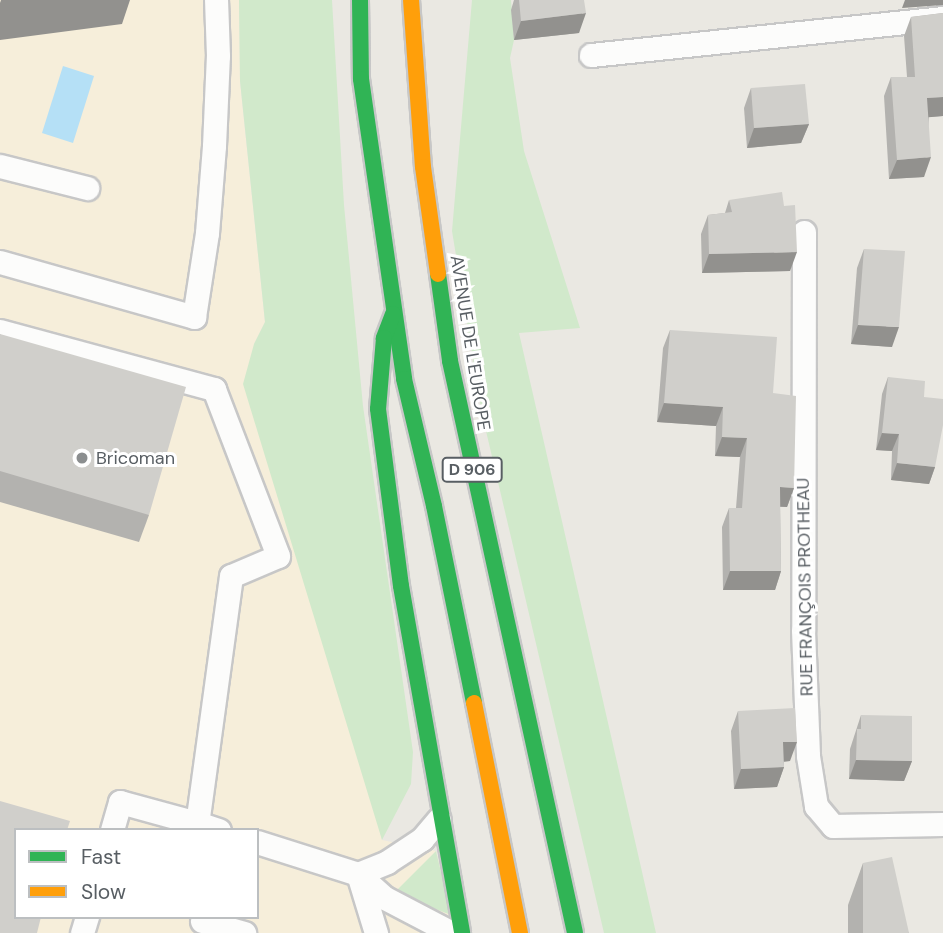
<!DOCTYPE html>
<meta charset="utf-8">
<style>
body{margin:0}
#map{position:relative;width:943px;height:933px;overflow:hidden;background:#eae8e2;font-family:"DM Sans",sans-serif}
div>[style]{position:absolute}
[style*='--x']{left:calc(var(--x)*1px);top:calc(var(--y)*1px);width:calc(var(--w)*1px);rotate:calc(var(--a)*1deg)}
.commercial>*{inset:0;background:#f6eeda}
.green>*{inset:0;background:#d1e9cb}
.water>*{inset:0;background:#b5e0f6}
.roads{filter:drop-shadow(2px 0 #c7c7c7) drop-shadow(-2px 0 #c7c7c7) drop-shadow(0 2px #c7c7c7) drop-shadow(0 -2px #c7c7c7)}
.lane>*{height:23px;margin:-11.5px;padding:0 11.5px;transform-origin:11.5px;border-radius:11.5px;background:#fcfcfb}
.fast>*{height:16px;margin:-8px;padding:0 8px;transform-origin:8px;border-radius:8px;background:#30b455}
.slow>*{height:16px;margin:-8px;padding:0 8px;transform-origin:8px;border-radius:8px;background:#ff9f0a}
.wall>*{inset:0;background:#b3b2af}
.shaded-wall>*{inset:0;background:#92918e}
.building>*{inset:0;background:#d0cfcb}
.dots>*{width:19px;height:19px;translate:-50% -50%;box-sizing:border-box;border:4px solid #fff;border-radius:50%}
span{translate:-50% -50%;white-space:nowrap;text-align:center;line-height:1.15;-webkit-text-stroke:6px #fff;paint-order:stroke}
.shield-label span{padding:2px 5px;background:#fff;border:2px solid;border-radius:5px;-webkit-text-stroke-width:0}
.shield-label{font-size:16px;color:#585e63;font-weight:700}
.street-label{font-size:18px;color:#585e63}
.poi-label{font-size:18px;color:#585e63}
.left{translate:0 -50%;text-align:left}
.legend{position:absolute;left:14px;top:828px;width:245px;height:91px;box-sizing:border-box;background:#fff;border:2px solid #bcbfc1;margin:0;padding:9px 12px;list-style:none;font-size:21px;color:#585e63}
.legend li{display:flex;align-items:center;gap:14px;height:35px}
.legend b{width:35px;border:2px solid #bcbfc1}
</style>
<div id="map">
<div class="commercial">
<div style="clip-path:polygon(evenodd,0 0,239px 0,240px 82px,265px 322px,254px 344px,382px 840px,436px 851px,455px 933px,0 933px,0 0,16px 830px,257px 830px,257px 917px,16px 917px,16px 830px)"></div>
</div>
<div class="green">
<div style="clip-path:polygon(239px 0,332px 0,344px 205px,363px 406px,413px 752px,411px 784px,382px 840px,243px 384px,254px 344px,265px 322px,240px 81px)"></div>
<div style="clip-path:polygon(472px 0,511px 0,514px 40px,510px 58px,524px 151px,580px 328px,519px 333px,656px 933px,604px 933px,482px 414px,452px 231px)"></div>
<div style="clip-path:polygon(436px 851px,451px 915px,394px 893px)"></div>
</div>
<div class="water">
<div style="clip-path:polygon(63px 66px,94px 76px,73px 143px,42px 133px)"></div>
</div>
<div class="roads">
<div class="lane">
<div style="--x:591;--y:55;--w:354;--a:-6"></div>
<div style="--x:0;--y:166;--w:90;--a:14.2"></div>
<div style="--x:804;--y:232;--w:398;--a:90.1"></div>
<div style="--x:803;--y:630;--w:126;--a:87.7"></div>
<div style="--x:808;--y:756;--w:51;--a:80.9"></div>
<div style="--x:816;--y:806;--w:26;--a:50"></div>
<div style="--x:833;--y:826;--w:110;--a:-1"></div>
<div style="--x:0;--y:262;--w:202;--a:15.8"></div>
<div style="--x:194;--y:317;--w:85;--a:-81.2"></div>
<div style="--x:207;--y:233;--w:87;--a:-85.4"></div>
<div style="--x:214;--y:146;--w:90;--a:-87.5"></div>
<div style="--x:218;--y:56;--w:56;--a:-92"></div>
<div style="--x:0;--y:331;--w:222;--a:15.2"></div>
<div style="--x:214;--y:389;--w:179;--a:69"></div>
<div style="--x:278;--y:556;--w:51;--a:156.9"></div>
<div style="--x:231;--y:576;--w:249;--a:97.8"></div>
<div style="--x:197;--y:823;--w:23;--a:18"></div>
<div style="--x:112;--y:830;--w:29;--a:-74"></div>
<div style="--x:120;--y:802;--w:80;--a:15.3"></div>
<div style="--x:257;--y:842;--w:106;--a:17.6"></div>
<div style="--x:358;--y:874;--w:36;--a:42"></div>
<div style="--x:385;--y:898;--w:76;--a:27.6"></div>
<div style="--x:358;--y:874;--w:31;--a:-22"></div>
<div style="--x:387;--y:862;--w:42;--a:-33.3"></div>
<div style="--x:422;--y:839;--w:26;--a:-50"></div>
<div style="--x:358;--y:874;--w:62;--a:73"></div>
<div style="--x:202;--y:921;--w:44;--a:15.9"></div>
<div style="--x:82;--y:933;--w:17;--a:-73"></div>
</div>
<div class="fast">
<div style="--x:360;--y:0;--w:79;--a:89.3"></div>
<div style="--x:361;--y:79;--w:303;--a:81.8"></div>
<div style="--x:404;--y:379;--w:130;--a:76.7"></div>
<div style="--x:434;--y:506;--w:201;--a:78.5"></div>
<div style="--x:438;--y:274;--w:88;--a:82.1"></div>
<div style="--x:450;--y:361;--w:585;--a:77.67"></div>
<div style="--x:393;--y:314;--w:26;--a:111"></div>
<div style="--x:384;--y:338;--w:71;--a:94.8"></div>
<div style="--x:378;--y:409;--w:178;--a:82.6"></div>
<div style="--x:401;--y:586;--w:352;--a:80"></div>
</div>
<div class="slow">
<div style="--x:411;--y:0;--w:167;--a:85.9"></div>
<div style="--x:423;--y:167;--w:108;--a:82"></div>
<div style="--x:474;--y:703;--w:235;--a:78.7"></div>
</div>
</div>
<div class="wall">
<div style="clip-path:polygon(514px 0,584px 0,579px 33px,514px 40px,511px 10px)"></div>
<div style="clip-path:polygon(943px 13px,943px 116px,929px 117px,924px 177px,889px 179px,884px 96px,891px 77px,907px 77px,904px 36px,911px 17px)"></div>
<div style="clip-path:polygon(751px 88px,809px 124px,801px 143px,747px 148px,744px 108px)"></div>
<div style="clip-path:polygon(729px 200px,790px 271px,702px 273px,701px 234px,708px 215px,725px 213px)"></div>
<div style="clip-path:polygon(864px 249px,892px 347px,851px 344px,857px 268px)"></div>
<div style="clip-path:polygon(670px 330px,773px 393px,794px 488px,787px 507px,780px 507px,781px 571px,775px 590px,723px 590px,722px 527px,729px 508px,736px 508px,740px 457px,715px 456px,716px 426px,657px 422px,663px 348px)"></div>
<div style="clip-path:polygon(0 334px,149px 515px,139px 542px,0 502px)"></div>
<div style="clip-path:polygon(888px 377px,924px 397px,935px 467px,929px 484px,891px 480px,892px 451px,876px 450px,882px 394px)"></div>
<div style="clip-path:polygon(738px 711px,790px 761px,784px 762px,784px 767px,777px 787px,734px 789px,731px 731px)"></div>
<div style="clip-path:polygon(861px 715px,912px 761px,904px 781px,849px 779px,850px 749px)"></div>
<div style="clip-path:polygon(863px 863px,909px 933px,848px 933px,848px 905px)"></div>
</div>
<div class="shaded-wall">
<div style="clip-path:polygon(1px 0,130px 0,122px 24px,0 40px,0 3px)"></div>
<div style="clip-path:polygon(905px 0,943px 0,943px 5px,902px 8px)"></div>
<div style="clip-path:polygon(586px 13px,579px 33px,514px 40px,521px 21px)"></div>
<div style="clip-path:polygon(943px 97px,943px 116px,920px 118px,927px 98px)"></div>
<div style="clip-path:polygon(809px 124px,801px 143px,747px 148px,754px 128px)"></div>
<div style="clip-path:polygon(931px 157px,924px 177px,889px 179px,897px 160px)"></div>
<div style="clip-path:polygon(797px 252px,790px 271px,702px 273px,709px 254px)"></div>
<div style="clip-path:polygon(858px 325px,899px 327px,892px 347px,851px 344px)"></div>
<div style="clip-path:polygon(664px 403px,723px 407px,716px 426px,657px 422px)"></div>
<div style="clip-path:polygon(882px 433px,899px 434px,892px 451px,876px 450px)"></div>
<div style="clip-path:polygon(722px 437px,747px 438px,740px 457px,715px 456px)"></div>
<div style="clip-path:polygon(897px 463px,935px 467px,929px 484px,891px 480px)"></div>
<div style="clip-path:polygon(780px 487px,794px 488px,787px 507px,773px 506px)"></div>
<div style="clip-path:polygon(730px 571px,781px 571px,775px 590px,723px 590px)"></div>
<div style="clip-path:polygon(783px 742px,797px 742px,790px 761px,776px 762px)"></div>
<div style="clip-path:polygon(856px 760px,912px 761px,904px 781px,849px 779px)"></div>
<div style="clip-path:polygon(784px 767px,777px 787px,734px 789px,741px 769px)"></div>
</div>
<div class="building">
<div style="clip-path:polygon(519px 0,584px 0,586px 13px,521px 21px)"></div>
<div style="clip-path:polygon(943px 13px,943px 97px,927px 98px,931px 157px,897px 160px,891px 77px,915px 77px,911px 17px)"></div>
<div style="clip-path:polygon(805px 84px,809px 124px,754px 128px,751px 88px)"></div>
<div style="clip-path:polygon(782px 192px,784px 206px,795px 205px,797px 252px,709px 254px,708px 215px,732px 212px,729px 200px)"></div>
<div style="clip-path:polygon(864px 249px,905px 251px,899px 327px,858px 325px)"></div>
<div style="clip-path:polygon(670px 330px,777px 337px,773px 393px,796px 396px,794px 488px,780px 487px,781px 571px,730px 571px,729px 508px,742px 508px,747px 438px,722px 437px,723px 407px,664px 403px)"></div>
<div style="clip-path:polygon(0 334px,186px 387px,149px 515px,0 471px)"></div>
<div style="clip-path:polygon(888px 377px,925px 381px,924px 397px,943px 399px,943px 425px,935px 467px,897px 463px,899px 434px,882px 433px)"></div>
<div style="clip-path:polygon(795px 708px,797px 742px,783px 742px,784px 767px,741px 769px,738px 711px)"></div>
<div style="clip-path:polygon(861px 715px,912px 716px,912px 761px,856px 760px,857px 729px,861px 729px)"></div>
<div style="clip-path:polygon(0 801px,70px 821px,67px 830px,16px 830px,16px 917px,41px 917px,37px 933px,0 933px)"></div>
<div style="clip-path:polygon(892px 857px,909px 933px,863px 933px,863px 863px)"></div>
</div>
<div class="dots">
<div style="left:82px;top:458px;background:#8b8e8f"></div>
</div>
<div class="shield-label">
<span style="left:472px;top:470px">D 906</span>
</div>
<div class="street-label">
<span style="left:470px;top:343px;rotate:81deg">AVENUE DE L'EUROPE</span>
<span style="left:805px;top:587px;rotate:-91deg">RUE FRANÇOIS PROTHEAU</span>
</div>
<div class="poi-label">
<span class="left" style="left:96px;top:458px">Bricoman</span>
</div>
<ul class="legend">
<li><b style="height:9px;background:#30b455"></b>Fast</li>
<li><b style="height:9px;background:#ff9f0a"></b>Slow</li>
</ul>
</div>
